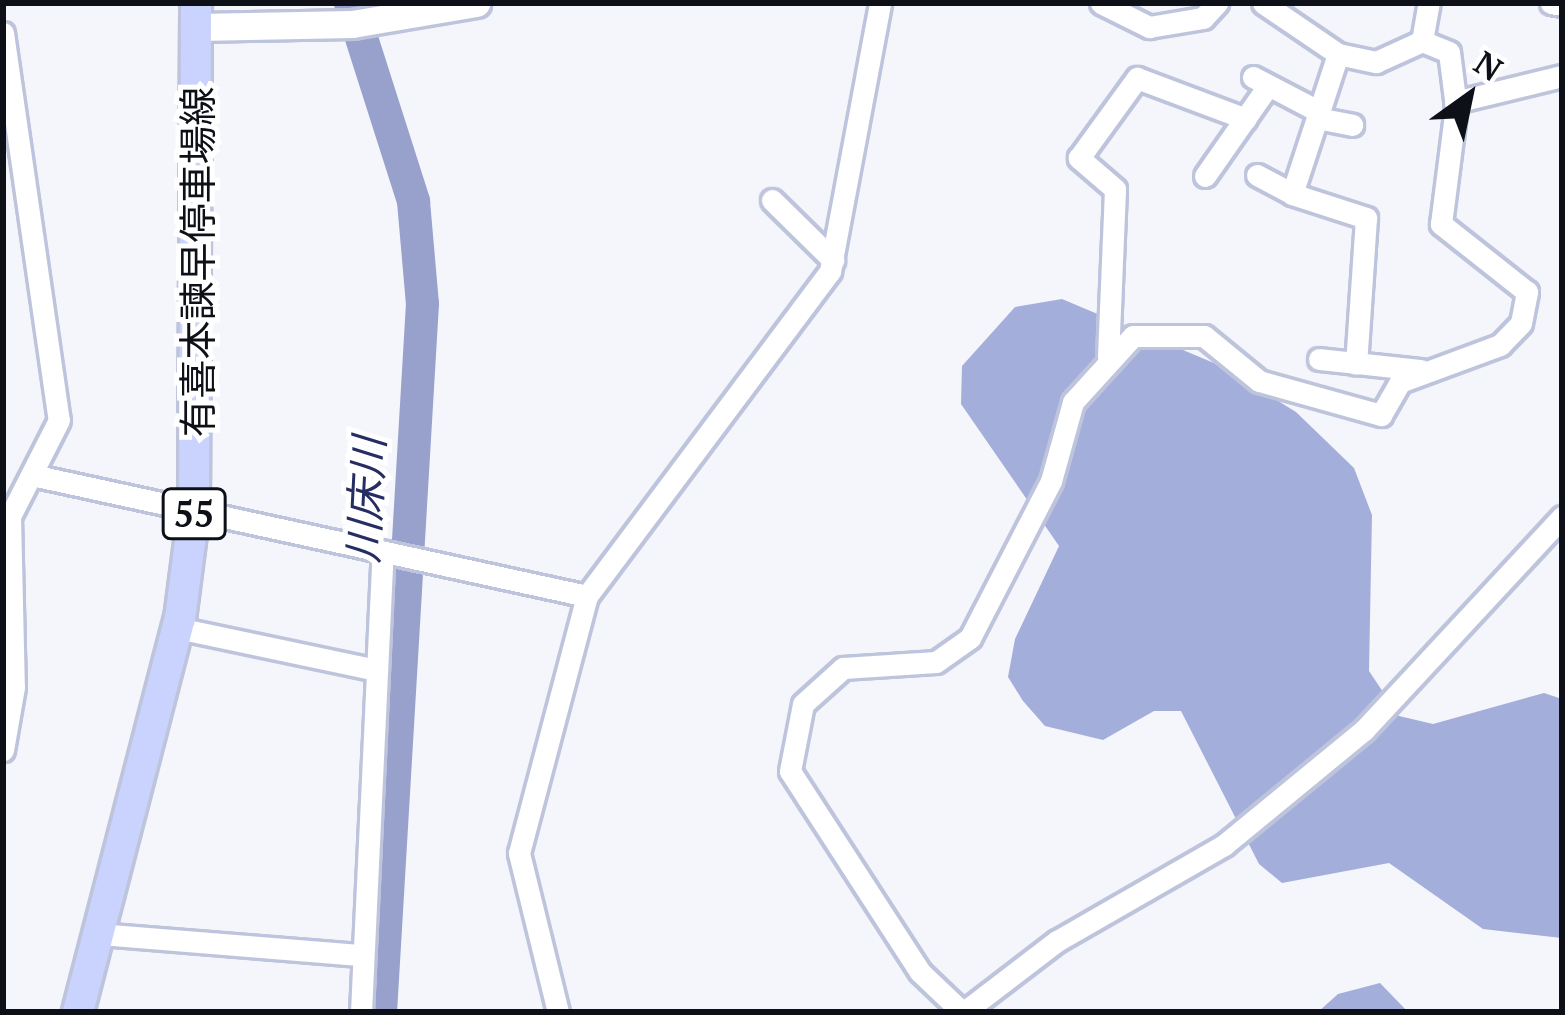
<!DOCTYPE html>
<meta charset="utf-8">
<style>
body{margin:0}
#map{position:relative;width:1565px;height:1015px;overflow:hidden;background:#f4f6fb;font-family:"PT Serif","Noto Sans JP",serif}
div>[style]{position:absolute}
[style*='--x']{left:calc(var(--x)*1px);top:calc(var(--y)*1px);width:calc(var(--w)*1px);rotate:calc(var(--a)*1deg)}
.forest>*{inset:0;background:#a4aeda}
.river>*{height:33px;margin:-16.5px;padding:0 16.5px;transform-origin:16.5px;border-radius:16.5px;background:#97a1cc}
.roads{filter:drop-shadow(3px 0 #bec4dc) drop-shadow(-3px 0 #bec4dc) drop-shadow(0 3px #bec4dc) drop-shadow(0 -3px #bec4dc)}
.minor>*{height:21px;margin:-10.5px;padding:0 10.5px;transform-origin:10.5px;border-radius:10.5px;background:#fff}
.secondary>*{height:27px;margin:-13.5px;padding:0 13.5px;transform-origin:13.5px;border-radius:13.5px;background:#fff}
.primary>*{height:30px;margin:-15px;padding:0 15px;transform-origin:15px;border-radius:15px;background:#cad3fd}
span{translate:-50% -50%;white-space:nowrap;text-align:center;line-height:1.15;-webkit-text-stroke:10px #fff;paint-order:stroke}
.shield-label span{padding:3px 9px;background:#fff;border:3px solid;border-radius:9px;-webkit-text-stroke-width:0}
.shield-label{font-size:36px;color:#0e1018;font-weight:700}
.street-label{font-size:39px;color:#0e1018}
.water-label{font-size:42px;color:#262d62;font-style:italic}
.frame{position:absolute;inset:0;border:6px solid #0e1018;pointer-events:none}
.north{position:absolute;left:1409px;top:36px;width:120px;height:120px;-webkit-text-stroke:9px #fff;paint-order:stroke;rotate:33deg;font-size:33px;font-weight:700;line-height:48px;text-align:center;color:#0e1018}
.north::after{content:'';display:block;margin:auto;width:42px;height:54px;background:#0e1018;clip-path:polygon(50% 0,100% 100%,50% 72%,0 100%)}
</style>
<div id="map">
<div class="forest">
<div style="clip-path:polygon(1062px 299px,1221px 366px,1296px 412px,1354px 468px,1372px 515px,1369px 671px,1399px 716px,1433px 724px,1544px 693px,1562px 699px,1562px 938px,1483px 929px,1389px 863px,1282px 883px,1259px 864px,1181px 711px,1154px 711px,1103px 740px,1045px 726px,1023px 701px,1008px 677px,1015px 639px,1059px 546px,961px 404px,962px 366px,1015px 307px)"></div>
<div style="clip-path:polygon(1380px 983px,1408px 1012px,1318px 1012px,1338px 994px)"></div>
</div>
<div class="river">
<div style="--x:350;--y:3;--w:208;--a:72.3"></div>
<div style="--x:413;--y:201;--w:102;--a:85"></div>
<div style="--x:422;--y:303;--w:710;--a:93.39"></div>
</div>
<div class="roads">
<div class="minor">
<div style="--x:1101;--y:3;--w:54;--a:26.6"></div>
<div style="--x:1149;--y:27;--w:55;--a:-9.5"></div>
<div style="--x:1203;--y:18;--w:21;--a:-47"></div>
<div style="--x:1263;--y:3;--w:91;--a:34.2"></div>
<div style="--x:1338;--y:54;--w:39;--a:12"></div>
<div style="--x:1376;--y:62;--w:51;--a:-24.5"></div>
<div style="--x:1551;--y:3;--w:11;--a:10"></div>
<div style="--x:3;--y:33;--w:391;--a:81.8"></div>
<div style="--x:59;--y:420;--w:108;--a:117"></div>
<div style="--x:10;--y:516;--w:171;--a:88.7"></div>
<div style="--x:14;--y:687;--w:64;--a:99.9"></div>
<div style="--x:1253;--y:77;--w:73;--a:27.6"></div>
<div style="--x:1455;--y:102;--w:110;--a:-13.7"></div>
<div style="--x:1317;--y:118;--w:36;--a:11"></div>
<div style="--x:1257;--y:175;--w:40;--a:28"></div>
<div style="--x:1292;--y:194;--w:147;--a:-71.8"></div>
<div style="--x:1205;--y:176;--w:108;--a:-55.1"></div>
<div style="--x:1292;--y:194;--w:78;--a:18"></div>
<div style="--x:1366;--y:218;--w:146;--a:93.9"></div>
<div style="--x:772;--y:200;--w:86;--a:44.5"></div>
<div style="--x:1108;--y:357;--w:168;--a:-87.6"></div>
<div style="--x:1115;--y:189;--w:48;--a:-139.3"></div>
<div style="--x:1079;--y:158;--w:99;--a:-54.1"></div>
<div style="--x:1137;--y:78;--w:116;--a:20.6"></div>
<div style="--x:1319;--y:359;--w:102;--a:6.2"></div>
<div style="--x:32;--y:475;--w:568;--a:12.3"></div>
<div style="--x:177;--y:628;--w:203;--a:11.9"></div>
<div style="--x:99;--y:934;--w:263;--a:4.6"></div>
<div style="--x:361;--y:1012;--w:461;--a:-87.3"></div>
<div style="--x:558;--y:1012;--w:164;--a:-103.8"></div>
<div style="--x:519;--y:853;--w:266;--a:-75.2"></div>
<div style="--x:587;--y:596;--w:406;--a:-53.2"></div>
<div style="--x:830;--y:271;--w:273;--a:-79.4"></div>
<div style="--x:962;--y:1012;--w:58;--a:-136.4"></div>
<div style="--x:920;--y:972;--w:239;--a:-122.9"></div>
<div style="--x:790;--y:771;--w:68;--a:-79"></div>
<div style="--x:803;--y:704;--w:54;--a:-42"></div>
<div style="--x:843;--y:668;--w:93;--a:-3.7"></div>
<div style="--x:936;--y:662;--w:42;--a:-35.2"></div>
<div style="--x:970;--y:638;--w:177;--a:-62.7"></div>
<div style="--x:1051;--y:481;--w:82;--a:-74.4"></div>
<div style="--x:1073;--y:402;--w:89;--a:-47.7"></div>
<div style="--x:1133;--y:336;--w:71;--a:0"></div>
<div style="--x:1204;--y:336;--w:71;--a:39.3"></div>
<div style="--x:1259;--y:381;--w:127;--a:15.6"></div>
<div style="--x:1381;--y:415;--w:38;--a:-60"></div>
<div style="--x:1400;--y:382;--w:107;--a:-20.3"></div>
<div style="--x:1500;--y:345;--w:30;--a:-46"></div>
<div style="--x:1521;--y:323;--w:32;--a:-79"></div>
<div style="--x:1527;--y:292;--w:110;--a:-141.7"></div>
<div style="--x:1441;--y:224;--w:118;--a:-82.7"></div>
<div style="--x:1456;--y:107;--w:55;--a:-97.3"></div>
<div style="--x:1449;--y:52;--w:29;--a:-158"></div>
<div style="--x:1422;--y:41;--w:39;--a:-80"></div>
<div style="--x:964;--y:1012;--w:117;--a:-37.4"></div>
<div style="--x:1057;--y:941;--w:193;--a:-29.9"></div>
<div style="--x:1224;--y:845;--w:181;--a:-39.4"></div>
<div style="--x:1364;--y:730;--w:291;--a:-47.1"></div>
</div>
<div class="secondary">
<div style="--x:197;--y:27;--w:155;--a:-1.1"></div>
<div style="--x:352;--y:24;--w:126;--a:-9.6"></div>
</div>
<div class="primary">
<div style="--x:78;--y:1012;--w:406;--a:-75.5"></div>
<div style="--x:180;--y:619;--w:109;--a:-82.6"></div>
<div style="--x:194;--y:511;--w:508;--a:-89.77"></div>
</div>
</div>
<div class="shield-label">
<span style="left:194px;top:514px">55</span>
</div>
<div class="street-label">
<span style="left:197px;top:262px;rotate:-90deg">有喜本諫早停車場線</span>
</div>
<div class="water-label">
<span style="left:365px;top:500px;rotate:-87deg">川床川</span>
</div>
<div class="frame"></div>
<div class="north">N</div>
</div>
